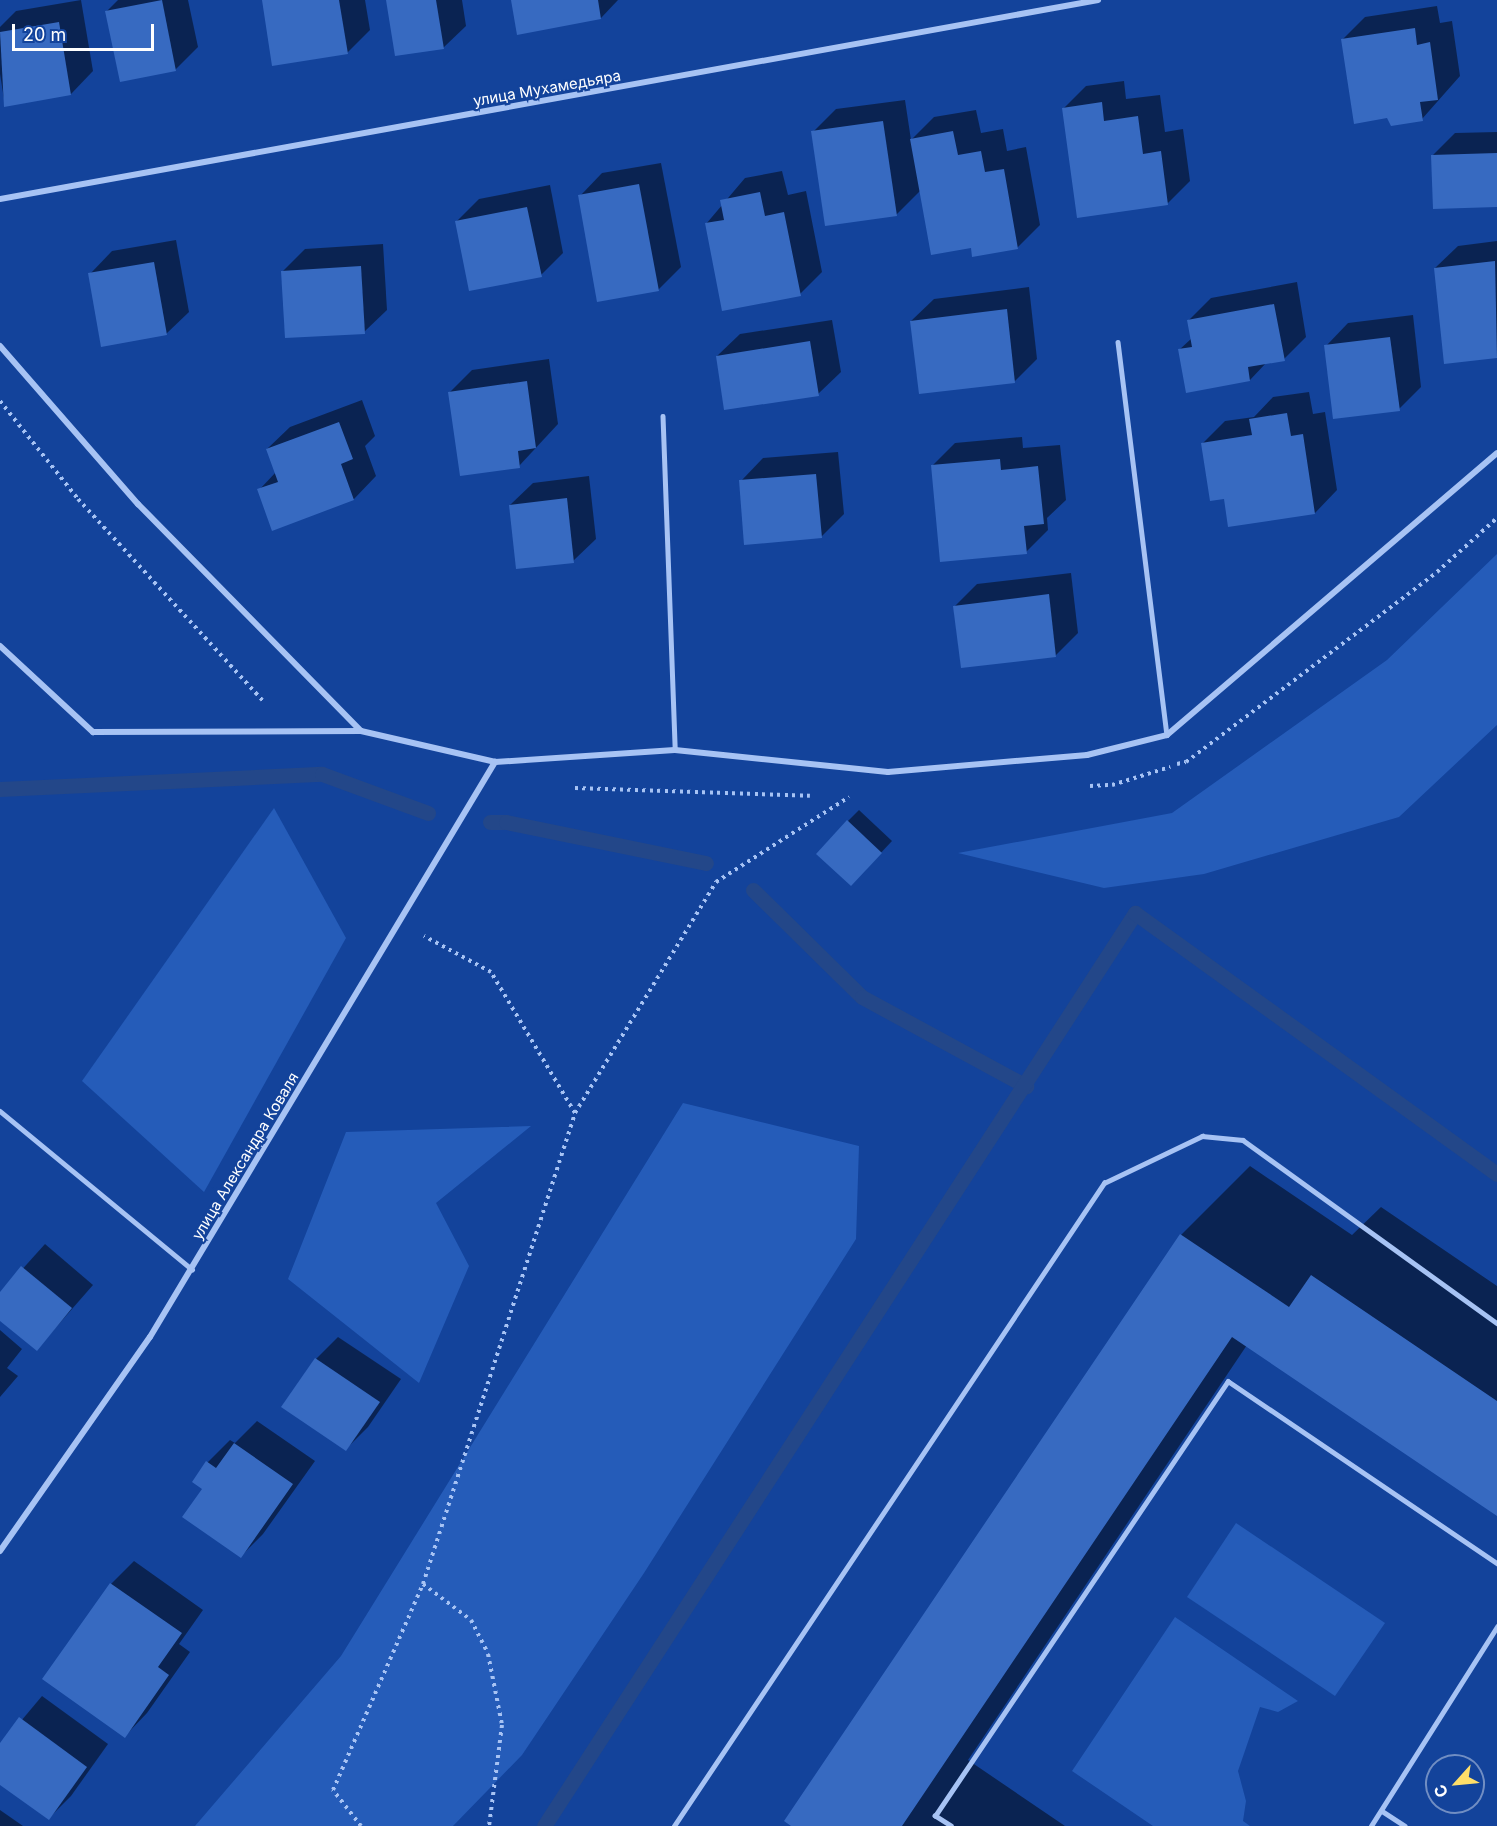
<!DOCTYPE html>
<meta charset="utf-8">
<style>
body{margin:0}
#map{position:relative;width:1497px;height:1826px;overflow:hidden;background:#13439b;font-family:Inter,sans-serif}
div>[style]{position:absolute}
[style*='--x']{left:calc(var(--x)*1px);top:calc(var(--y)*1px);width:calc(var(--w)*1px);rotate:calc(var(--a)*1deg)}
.green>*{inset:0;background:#255cb9}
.shadow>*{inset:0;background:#0007}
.stream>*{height:15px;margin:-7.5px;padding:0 7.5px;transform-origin:7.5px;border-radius:7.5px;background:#234789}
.building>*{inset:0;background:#376ac1}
.path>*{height:4px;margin-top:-2px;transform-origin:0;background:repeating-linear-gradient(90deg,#a7c3f4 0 3px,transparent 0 7.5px)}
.lane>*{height:4.5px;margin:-2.25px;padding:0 2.25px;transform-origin:2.25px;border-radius:2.25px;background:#a7c3f4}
.street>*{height:6px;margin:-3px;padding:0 3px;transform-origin:3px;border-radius:3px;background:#a7c3f4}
span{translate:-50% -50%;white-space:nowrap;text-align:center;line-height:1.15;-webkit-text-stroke:4.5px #13439b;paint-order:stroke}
.street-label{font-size:15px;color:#fff}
.north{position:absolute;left:1425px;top:1754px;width:60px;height:60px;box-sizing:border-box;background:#13439b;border:2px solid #718ec3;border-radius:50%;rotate:243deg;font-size:16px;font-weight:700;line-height:24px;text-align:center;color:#fff}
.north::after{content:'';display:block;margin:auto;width:21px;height:27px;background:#ffdf69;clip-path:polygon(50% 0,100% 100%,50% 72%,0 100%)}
.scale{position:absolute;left:12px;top:24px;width:142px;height:27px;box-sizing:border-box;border:3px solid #fff;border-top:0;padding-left:8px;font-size:18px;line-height:21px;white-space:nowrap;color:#fff;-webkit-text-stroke:4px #13439b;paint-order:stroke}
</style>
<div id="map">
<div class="green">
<div style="clip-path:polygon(1497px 554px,1497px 725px,1399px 817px,1204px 874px,1104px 888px,958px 853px,1172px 813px,1387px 660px)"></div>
<div style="clip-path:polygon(274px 808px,346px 938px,204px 1192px,82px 1081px)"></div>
<div style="clip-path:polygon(683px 1103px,859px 1146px,856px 1239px,644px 1573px,522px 1755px,453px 1826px,195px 1826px,341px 1656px)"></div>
<div style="clip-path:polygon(531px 1126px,436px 1203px,469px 1266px,419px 1383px,288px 1279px,346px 1132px)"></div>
<div style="clip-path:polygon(1236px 1523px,1385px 1623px,1335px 1696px,1187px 1597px)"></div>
<div style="clip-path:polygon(1175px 1617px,1298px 1701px,1278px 1712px,1260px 1707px,1238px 1771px,1246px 1801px,1243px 1821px,1250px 1826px,1153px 1826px,1072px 1771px)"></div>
</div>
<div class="shadow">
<div style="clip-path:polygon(81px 0,93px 71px,71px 94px,5px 105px,0 74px,0 27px,16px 11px)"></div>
<div style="clip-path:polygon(118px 0,188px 0,198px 47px,175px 70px,107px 11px)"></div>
<div style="clip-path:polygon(263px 0,365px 0,370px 30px,347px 53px)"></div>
<div style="clip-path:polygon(388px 0,462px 0,466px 26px,443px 48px)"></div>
<div style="clip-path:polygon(512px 0,618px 0,601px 18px)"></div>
<div style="clip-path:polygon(1437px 6px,1440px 23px,1452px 21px,1460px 76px,1422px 119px,1342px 40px,1365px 17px)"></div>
<div style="clip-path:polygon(1124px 81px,1126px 99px,1160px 95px,1165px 132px,1183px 129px,1190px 181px,1168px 203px,1064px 108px,1086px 86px)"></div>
<div style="clip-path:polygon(905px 100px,911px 140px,934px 117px,976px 110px,981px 133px,1003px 129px,1007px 151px,1026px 147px,1040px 225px,1017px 248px,972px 246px,921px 190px,896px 215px,813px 132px,836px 109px)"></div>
<div style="clip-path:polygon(1497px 132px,1497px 205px,1432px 156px,1455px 133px)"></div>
<div style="clip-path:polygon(661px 163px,681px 267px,658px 290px,580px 196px,602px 173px)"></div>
<div style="clip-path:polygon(782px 171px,788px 195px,806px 191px,822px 272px,800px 294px,706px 224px,745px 178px)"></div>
<div style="clip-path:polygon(550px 185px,563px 253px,541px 275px,457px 221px,479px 199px)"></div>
<div style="clip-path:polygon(176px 240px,189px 312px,166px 334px,90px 274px,112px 251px)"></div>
<div style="clip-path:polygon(1497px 241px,1497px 357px,1446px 362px,1435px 268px,1458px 246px)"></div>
<div style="clip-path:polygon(383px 244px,387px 310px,364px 332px,282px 272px,305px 249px)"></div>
<div style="clip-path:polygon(1297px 282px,1306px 337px,1284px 359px,1267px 362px,1250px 380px,1179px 350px,1192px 338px,1189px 320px,1211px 298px)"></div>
<div style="clip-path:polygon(1029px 287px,1037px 359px,1015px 381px,911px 321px,934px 299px)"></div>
<div style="clip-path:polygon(1413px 315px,1421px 387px,1399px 409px,1326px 346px,1348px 323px)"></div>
<div style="clip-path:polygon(832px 320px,841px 372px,818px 394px,717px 356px,740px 334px)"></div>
<div style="clip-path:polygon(549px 359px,558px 424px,519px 466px,449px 393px,472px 370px)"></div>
<div style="clip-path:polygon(1309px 392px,1313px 414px,1325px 412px,1337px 490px,1315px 513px,1202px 444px,1225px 421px,1254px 417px,1273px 397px)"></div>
<div style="clip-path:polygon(362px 400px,375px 436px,365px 446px,376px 476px,354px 499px,273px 529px,259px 490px,276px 472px,267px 449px,290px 427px)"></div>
<div style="clip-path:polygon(1022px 437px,1023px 448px,1060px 445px,1066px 500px,1047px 518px,1048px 530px,1026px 552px,932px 466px,955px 443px)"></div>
<div style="clip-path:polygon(838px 452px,844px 514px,821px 537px,741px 481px,763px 458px)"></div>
<div style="clip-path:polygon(589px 476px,596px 539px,573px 561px,510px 505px,533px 483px)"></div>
<div style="clip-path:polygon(1071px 573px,1078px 633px,1055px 656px,955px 606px,977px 584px)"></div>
<div style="clip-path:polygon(859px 810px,892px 841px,862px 873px,848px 821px)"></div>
<div style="clip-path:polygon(1250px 1166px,1352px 1235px,1381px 1207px,1497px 1286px,1497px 1515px,1247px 1345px,968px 1760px,1065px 1826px,793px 1826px,786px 1821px,1181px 1235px)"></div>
<div style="clip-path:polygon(45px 1244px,93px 1285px,37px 1349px,0 1319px,0 1294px)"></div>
<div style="clip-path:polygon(0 1330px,22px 1349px,7px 1368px,18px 1376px,0 1397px)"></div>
<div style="clip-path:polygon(338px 1337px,401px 1379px,368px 1427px,346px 1449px,316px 1359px)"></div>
<div style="clip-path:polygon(257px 1421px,315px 1461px,263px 1534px,241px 1556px,204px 1488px,208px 1462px,230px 1440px,235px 1443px)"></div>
<div style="clip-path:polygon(134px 1561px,203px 1610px,179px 1644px,190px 1652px,147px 1713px,125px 1736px,44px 1679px,111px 1584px)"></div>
<div style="clip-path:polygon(42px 1696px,108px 1744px,71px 1796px,49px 1818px,0 1783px,0 1746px)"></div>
<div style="clip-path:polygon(0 1810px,23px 1826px,0 1826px)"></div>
</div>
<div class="stream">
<div style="--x:0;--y:789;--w:322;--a:-2.7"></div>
<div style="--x:322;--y:774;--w:113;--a:20.2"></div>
<div style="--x:490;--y:822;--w:16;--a:0"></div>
<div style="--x:506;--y:822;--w:204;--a:11.6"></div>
<div style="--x:753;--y:890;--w:153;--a:44.5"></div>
<div style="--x:862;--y:997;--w:187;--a:28.5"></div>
<div style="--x:544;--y:1826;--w:1088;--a:-57.08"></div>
<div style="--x:1135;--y:913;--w:446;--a:35.8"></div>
</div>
<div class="building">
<div style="clip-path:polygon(162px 0,176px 71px,120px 82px,105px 11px)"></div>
<div style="clip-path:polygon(262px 0,339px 0,348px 54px,272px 66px)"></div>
<div style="clip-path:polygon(386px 0,436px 0,444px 49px,395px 56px)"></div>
<div style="clip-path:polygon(511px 0,598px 0,601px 19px,517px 35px)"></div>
<div style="clip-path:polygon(59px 22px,71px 95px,4px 107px,0 32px)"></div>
<div style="clip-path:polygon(1415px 28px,1417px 45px,1430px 42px,1438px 100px,1420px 102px,1423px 121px,1391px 126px,1387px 118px,1354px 124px,1341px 39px)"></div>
<div style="clip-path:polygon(1102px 102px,1104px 121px,1138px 116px,1143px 154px,1161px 151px,1168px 205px,1077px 218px,1062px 108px)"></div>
<div style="clip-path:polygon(883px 121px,897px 216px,825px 226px,811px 131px)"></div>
<div style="clip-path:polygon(953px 131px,958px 155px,981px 151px,985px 172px,1004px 169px,1018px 249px,972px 257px,971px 248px,931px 255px,910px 139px)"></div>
<div style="clip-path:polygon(1497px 153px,1497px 207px,1433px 209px,1431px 155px)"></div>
<div style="clip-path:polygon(639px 184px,659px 291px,597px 302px,578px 195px)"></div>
<div style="clip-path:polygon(760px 192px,765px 216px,784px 212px,801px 296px,722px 311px,705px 223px,724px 220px,720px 200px)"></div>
<div style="clip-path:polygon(527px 207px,542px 277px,469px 291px,455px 221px)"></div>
<div style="clip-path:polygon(1495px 261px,1497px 358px,1444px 364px,1434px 268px)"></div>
<div style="clip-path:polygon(154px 262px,167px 335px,101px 347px,88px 273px)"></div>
<div style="clip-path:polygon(361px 266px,365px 334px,285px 338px,281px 271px)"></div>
<div style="clip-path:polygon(1274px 304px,1285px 361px,1248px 367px,1250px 381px,1186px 393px,1178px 349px,1192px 347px,1187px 320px)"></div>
<div style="clip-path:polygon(1007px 309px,1015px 383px,919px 394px,910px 321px)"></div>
<div style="clip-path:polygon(1390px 337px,1400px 411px,1333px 419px,1324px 345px)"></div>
<div style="clip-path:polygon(810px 341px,819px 396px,724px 410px,716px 356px)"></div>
<div style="clip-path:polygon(527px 381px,536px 448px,518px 451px,520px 468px,460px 476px,448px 392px)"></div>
<div style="clip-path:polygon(1287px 413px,1291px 436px,1303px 434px,1315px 514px,1228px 527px,1224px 499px,1210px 501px,1201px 443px,1252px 435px,1249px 419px)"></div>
<div style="clip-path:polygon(339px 422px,353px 459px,341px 464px,354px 500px,272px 531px,257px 489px,278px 482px,266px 449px)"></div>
<div style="clip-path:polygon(1000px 459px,1001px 470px,1038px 466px,1044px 524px,1024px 526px,1027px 554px,940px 562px,931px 465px)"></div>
<div style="clip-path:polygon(816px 474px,822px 538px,744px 545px,739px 480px)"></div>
<div style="clip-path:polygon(567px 498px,574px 563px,516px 569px,509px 505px)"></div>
<div style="clip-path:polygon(1049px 594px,1056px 657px,961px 668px,953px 606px)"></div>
<div style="clip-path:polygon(847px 820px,882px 853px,851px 886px,816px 854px)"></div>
<div style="clip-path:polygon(1180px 1234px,1289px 1307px,1311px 1275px,1497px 1401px,1497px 1516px,1232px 1337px,902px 1826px,791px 1826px,784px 1821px)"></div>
<div style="clip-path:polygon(21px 1266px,72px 1308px,37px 1351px,0 1321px,0 1292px)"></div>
<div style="clip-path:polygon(315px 1358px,380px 1402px,346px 1451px,281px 1407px)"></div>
<div style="clip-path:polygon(234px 1443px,293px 1484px,241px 1558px,182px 1517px,202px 1489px,192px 1482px,206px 1461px,216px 1468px)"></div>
<div style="clip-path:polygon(110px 1583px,182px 1633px,158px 1667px,169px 1675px,125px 1738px,42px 1679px)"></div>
<div style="clip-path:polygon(19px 1717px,87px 1767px,49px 1820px,0 1785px,0 1743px)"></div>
</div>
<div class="path">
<div style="--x:0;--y:401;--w:125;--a:51.5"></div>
<div style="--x:78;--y:499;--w:275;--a:47.5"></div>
<div style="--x:1177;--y:764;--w:9;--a:-13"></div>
<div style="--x:1186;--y:762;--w:315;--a:-37.1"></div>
<div style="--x:1437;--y:572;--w:81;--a:-42"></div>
<div style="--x:1090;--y:786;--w:22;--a:-3"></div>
<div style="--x:1112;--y:785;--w:61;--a:-17.2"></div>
<div style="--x:575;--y:788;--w:235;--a:1.9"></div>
<div style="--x:575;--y:1113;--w:271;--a:-58.6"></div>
<div style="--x:716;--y:882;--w:158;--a:-32.6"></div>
<div style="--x:423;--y:1584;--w:60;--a:36.9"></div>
<div style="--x:471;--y:1620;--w:38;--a:63"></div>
<div style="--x:488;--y:1654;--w:72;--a:78.8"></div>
<div style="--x:502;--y:1725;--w:102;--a:97.3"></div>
<div style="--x:361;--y:1826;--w:46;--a:-127.9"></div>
<div style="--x:333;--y:1790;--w:225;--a:-66.4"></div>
<div style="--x:423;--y:1584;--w:495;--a:-72.1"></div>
<div style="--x:575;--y:1113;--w:164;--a:-120.8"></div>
<div style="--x:491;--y:972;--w:76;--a:-151.8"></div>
</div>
<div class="lane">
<div style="--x:1118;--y:342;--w:396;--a:82.9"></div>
<div style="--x:663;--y:416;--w:334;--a:87.9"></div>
<div style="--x:0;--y:1111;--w:249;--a:39.5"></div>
<div style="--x:1382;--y:1811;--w:27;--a:33"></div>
<div style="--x:674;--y:1826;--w:774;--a:-56.23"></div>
<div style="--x:1104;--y:1183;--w:109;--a:-25.6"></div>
<div style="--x:1202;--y:1136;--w:41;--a:5.6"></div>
<div style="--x:1243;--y:1140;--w:313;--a:35.8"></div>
<div style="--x:951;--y:1826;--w:19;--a:-148"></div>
<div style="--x:935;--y:1816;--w:524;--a:-56.04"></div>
<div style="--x:1228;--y:1381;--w:325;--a:34.1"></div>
<div style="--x:1371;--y:1826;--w:236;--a:-57.7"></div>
</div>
<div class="street">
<div style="--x:0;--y:199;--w:1116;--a:-10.27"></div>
<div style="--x:0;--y:346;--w:210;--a:48.9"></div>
<div style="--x:138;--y:504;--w:318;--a:45.5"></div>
<div style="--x:0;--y:646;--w:127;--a:42.8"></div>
<div style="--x:93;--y:732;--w:268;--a:-0.2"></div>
<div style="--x:361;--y:731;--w:138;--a:13"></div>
<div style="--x:495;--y:762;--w:180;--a:-3.8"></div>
<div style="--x:675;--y:750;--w:214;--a:5.9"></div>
<div style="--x:888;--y:772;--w:200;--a:-4.9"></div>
<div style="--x:1087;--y:755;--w:82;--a:-14"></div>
<div style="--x:1167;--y:735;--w:434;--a:-40.5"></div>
<div style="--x:0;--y:1551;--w:261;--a:-55"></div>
<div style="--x:150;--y:1337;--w:671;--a:-59.04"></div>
</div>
<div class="street-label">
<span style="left:547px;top:88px;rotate:-10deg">улица Мухамедьяра</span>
<span style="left:245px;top:1156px;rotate:-59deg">улица Александра Коваля</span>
</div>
<div class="north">С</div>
<div class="scale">20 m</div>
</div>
